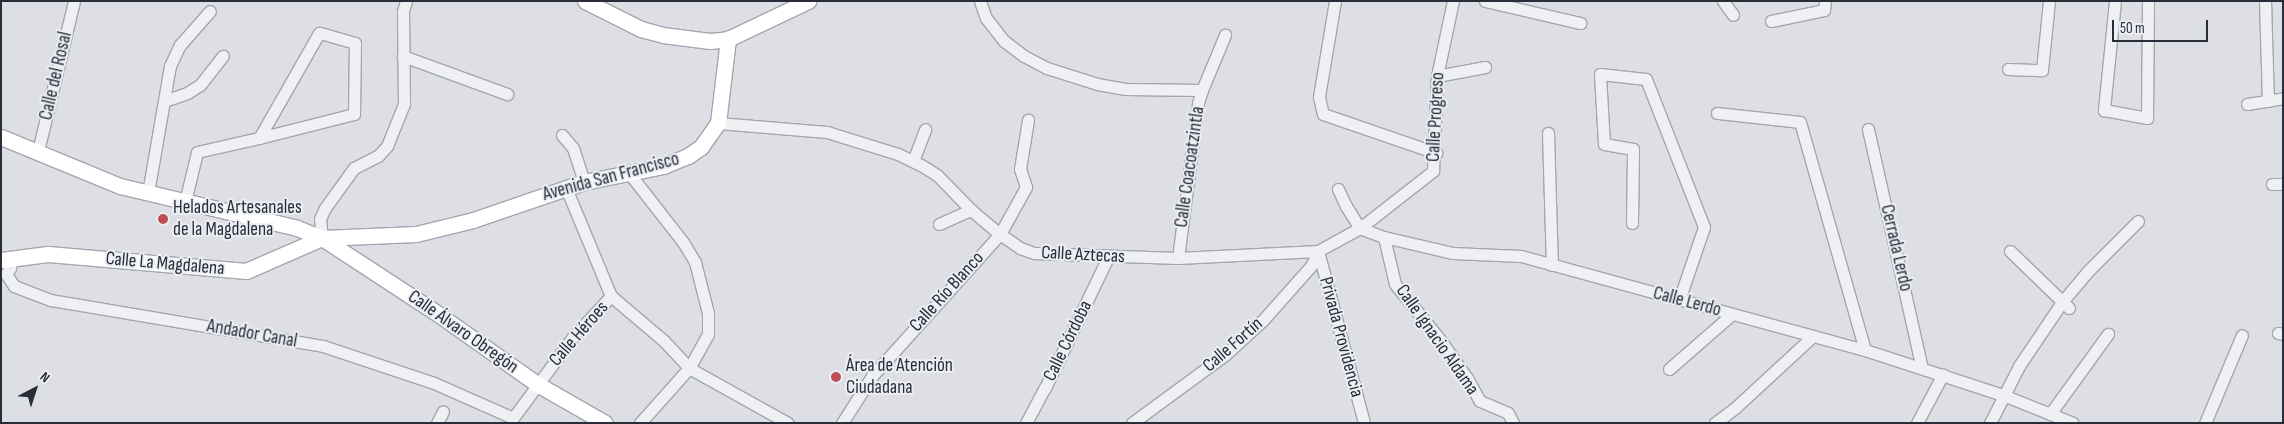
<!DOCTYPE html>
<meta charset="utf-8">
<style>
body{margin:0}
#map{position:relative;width:2284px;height:424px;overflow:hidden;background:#dddfe5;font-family:"Sofia Sans Condensed",sans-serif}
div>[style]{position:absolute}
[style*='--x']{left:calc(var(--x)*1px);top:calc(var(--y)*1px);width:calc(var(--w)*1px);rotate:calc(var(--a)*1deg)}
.roads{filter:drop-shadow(1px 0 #a3a6ae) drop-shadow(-1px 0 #a3a6ae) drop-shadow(0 1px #a3a6ae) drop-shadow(0 -1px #a3a6ae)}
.street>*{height:11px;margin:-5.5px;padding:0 5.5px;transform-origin:5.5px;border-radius:5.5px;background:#eff0f4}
.secondary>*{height:15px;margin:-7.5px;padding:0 7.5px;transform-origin:7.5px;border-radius:7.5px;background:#fff}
.dots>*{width:14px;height:14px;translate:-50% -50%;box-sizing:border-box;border:2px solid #eceef3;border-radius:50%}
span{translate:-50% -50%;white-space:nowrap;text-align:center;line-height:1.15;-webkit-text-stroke:4px #eceef3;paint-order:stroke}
.street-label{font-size:19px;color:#282d3a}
.poi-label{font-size:19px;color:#282d3a}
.left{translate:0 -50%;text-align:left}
.frame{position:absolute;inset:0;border:2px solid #282d3a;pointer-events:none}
.north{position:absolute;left:10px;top:364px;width:50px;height:50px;-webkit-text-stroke:4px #eceef3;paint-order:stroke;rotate:40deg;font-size:14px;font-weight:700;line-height:20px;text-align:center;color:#282d3a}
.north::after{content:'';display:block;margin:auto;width:18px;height:22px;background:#282d3a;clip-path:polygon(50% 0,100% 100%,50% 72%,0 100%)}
.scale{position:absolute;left:2112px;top:20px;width:96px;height:22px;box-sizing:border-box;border:2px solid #282d3a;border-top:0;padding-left:6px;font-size:15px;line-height:18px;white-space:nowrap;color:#282d3a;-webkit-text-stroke:4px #eceef3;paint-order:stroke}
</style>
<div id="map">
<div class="roads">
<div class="street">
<div style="--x:980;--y:1;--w:18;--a:71"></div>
<div style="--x:986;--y:18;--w:29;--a:52"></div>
<div style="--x:1004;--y:41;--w:25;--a:37"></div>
<div style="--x:1024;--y:56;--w:26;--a:28"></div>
<div style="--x:1047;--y:68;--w:52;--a:17.7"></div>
<div style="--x:1097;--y:84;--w:29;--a:10"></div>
<div style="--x:1126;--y:89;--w:76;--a:0.8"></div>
<div style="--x:1335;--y:1;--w:97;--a:99.5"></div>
<div style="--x:1319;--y:97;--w:17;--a:77"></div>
<div style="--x:1323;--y:114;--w:120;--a:19"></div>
<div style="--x:1485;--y:1;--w:98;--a:13"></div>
<div style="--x:1723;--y:1;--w:17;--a:54"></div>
<div style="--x:2115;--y:1;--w:110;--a:95.8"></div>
<div style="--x:2104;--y:110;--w:44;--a:10.5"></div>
<div style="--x:2147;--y:118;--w:117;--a:-89.5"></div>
<div style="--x:2265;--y:1;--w:100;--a:88.3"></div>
<div style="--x:1771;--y:21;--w:54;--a:-11.7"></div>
<div style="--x:1824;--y:10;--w:9;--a:-84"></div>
<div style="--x:403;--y:56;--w:111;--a:20.1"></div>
<div style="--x:2008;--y:69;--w:34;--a:2"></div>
<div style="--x:2042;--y:70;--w:69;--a:-84.2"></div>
<div style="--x:1437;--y:76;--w:49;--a:-10.6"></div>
<div style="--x:164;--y:101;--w:24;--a:-19"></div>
<div style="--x:187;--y:93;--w:15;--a:-32"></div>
<div style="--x:200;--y:85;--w:37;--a:-52"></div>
<div style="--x:2247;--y:104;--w:36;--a:-9"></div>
<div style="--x:1717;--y:113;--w:83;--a:6.2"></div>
<div style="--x:1800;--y:122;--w:237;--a:74.1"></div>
<div style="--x:718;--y:123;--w:109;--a:4.7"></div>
<div style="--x:827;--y:132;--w:74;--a:17.2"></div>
<div style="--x:898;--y:154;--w:25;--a:26"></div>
<div style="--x:921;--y:165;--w:19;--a:32"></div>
<div style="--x:937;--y:175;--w:49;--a:45.8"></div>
<div style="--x:971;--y:210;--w:38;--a:40"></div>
<div style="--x:1000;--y:234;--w:24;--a:35"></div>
<div style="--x:1020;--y:248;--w:15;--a:20"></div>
<div style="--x:1034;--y:253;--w:144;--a:2"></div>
<div style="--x:1178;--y:258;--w:140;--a:-2.9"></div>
<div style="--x:1318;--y:251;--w:48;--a:-28.7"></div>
<div style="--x:1360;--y:228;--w:93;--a:-38"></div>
<div style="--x:1433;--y:171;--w:95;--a:-87.6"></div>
<div style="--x:1437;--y:76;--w:77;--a:-78"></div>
<div style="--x:1868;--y:129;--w:245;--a:77.3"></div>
<div style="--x:1548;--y:133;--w:132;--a:88.3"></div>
<div style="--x:562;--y:135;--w:17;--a:50"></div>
<div style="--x:573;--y:148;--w:36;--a:72"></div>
<div style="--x:38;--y:151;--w:154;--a:-76.5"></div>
<div style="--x:913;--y:161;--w:34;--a:-69"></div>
<div style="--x:629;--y:173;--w:88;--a:52"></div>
<div style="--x:683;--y:242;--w:23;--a:59"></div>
<div style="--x:695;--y:262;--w:53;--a:75.7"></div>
<div style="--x:708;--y:313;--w:21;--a:90"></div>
<div style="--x:708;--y:334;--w:39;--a:119"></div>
<div style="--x:689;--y:368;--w:74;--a:131.7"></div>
<div style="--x:2272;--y:184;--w:11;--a:0"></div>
<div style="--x:566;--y:188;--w:117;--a:67.4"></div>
<div style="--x:611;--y:296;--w:70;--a:40.3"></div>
<div style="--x:664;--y:341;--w:37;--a:47"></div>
<div style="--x:689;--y:368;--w:113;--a:29.1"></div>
<div style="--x:1338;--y:189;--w:19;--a:65"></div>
<div style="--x:1346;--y:206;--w:26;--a:58"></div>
<div style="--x:148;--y:193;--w:129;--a:-80.2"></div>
<div style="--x:170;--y:66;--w:23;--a:-65"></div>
<div style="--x:180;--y:45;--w:45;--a:-48.6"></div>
<div style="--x:185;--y:202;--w:51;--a:-76.5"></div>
<div style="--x:197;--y:152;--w:64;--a:-12.7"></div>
<div style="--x:259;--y:138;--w:98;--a:-14.2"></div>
<div style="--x:354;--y:114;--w:71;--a:-89.2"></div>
<div style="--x:355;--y:43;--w:37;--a:-164"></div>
<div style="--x:319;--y:33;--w:121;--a:119.7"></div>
<div style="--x:1632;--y:223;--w:74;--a:-89.2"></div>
<div style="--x:1633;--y:149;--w:29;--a:-170"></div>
<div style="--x:1604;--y:144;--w:70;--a:-93.3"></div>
<div style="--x:1600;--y:74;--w:46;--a:6.2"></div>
<div style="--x:1646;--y:79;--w:159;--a:68.6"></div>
<div style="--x:1704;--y:227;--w:77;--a:108.9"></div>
<div style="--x:939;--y:224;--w:35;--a:-24"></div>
<div style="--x:1360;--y:228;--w:26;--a:21"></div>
<div style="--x:1384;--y:237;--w:71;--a:13.1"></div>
<div style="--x:1453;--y:253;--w:68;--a:2.5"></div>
<div style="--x:1521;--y:256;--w:357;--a:15.3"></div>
<div style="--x:1865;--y:350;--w:145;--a:18.1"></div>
<div style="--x:2003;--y:395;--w:75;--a:21.8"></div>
<div style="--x:1384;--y:237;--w:48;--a:76.8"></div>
<div style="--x:1395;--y:284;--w:73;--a:51.1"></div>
<div style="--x:1441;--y:341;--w:45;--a:54.9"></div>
<div style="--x:1467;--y:378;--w:26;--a:61"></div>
<div style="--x:1480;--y:401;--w:30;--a:23"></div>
<div style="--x:1508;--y:413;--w:11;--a:63"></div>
<div style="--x:322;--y:238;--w:19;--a:-96"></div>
<div style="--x:320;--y:219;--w:12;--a:-66"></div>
<div style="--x:325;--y:208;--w:49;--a:-54.1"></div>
<div style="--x:354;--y:168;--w:27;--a:-27"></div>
<div style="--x:378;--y:156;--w:13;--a:-48"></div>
<div style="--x:387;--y:146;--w:45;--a:-68"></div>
<div style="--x:404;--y:104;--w:93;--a:-90.6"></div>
<div style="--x:403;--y:11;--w:10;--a:-73"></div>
<div style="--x:1318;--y:251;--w:178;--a:75"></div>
<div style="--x:2010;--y:251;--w:82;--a:44"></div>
<div style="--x:12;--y:258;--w:10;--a:101"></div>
<div style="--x:10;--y:268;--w:7;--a:124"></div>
<div style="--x:6;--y:274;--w:14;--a:56"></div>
<div style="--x:14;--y:286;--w:40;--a:21"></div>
<div style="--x:51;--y:300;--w:276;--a:9.6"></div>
<div style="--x:323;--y:346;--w:117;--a:18.4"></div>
<div style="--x:434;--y:383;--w:86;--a:23.9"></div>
<div style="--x:513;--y:418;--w:101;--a:-53.5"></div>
<div style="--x:573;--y:337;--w:56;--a:-47.2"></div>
<div style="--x:1178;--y:258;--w:156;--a:-82.6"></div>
<div style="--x:1198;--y:103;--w:14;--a:-73"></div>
<div style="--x:1202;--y:90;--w:60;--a:-67.3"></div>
<div style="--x:2278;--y:333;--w:5;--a:11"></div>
<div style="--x:1669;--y:369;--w:84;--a:-41.1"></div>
<div style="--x:2050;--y:414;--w:99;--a:-54.1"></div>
<div style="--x:437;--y:423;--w:13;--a:-63"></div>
<div style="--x:842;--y:423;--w:56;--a:-57.4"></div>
<div style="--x:872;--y:376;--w:191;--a:-48"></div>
<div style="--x:1000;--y:234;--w:54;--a:-61"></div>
<div style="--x:1026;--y:187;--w:19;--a:-108"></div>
<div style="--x:1020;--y:169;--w:50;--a:-80.7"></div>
<div style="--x:1026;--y:423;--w:40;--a:-62"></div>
<div style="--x:1045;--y:388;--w:145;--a:-64.3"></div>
<div style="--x:1132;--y:423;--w:117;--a:-36.3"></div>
<div style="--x:1226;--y:354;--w:50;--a:-42.6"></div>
<div style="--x:1263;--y:320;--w:72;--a:-48.4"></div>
<div style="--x:1311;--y:266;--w:9;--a:-63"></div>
<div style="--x:1315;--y:258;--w:6;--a:-99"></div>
<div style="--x:1715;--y:423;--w:26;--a:-37"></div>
<div style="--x:1736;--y:407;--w:105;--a:-42.7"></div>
<div style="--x:1917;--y:423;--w:55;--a:-62"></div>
<div style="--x:1990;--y:423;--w:64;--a:-63"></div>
<div style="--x:2019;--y:366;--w:77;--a:-56.1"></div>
<div style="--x:2062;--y:302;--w:39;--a:-50"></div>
<div style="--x:2087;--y:272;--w:72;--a:-45"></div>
<div style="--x:2205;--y:423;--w:95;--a:-67.2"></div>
</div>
<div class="secondary">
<div style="--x:585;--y:1;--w:63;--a:26.6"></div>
<div style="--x:641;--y:29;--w:23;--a:15"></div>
<div style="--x:663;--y:35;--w:47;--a:7.3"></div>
<div style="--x:710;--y:41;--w:18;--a:-6"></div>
<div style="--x:728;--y:39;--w:89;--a:-25.4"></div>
<div style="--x:1;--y:137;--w:129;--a:22.4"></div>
<div style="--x:120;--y:186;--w:182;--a:13.3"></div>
<div style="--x:297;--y:228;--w:27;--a:22"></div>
<div style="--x:322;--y:238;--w:139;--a:33.2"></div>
<div style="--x:438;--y:314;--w:121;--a:35.3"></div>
<div style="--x:537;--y:384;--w:78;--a:29.8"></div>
<div style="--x:1;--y:260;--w:47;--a:-7.3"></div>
<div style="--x:48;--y:254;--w:199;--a:4.9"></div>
<div style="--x:246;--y:271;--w:83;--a:-23.5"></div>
<div style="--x:322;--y:238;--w:94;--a:-2.4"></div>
<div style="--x:416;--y:234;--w:59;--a:-13.8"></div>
<div style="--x:473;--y:220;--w:117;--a:-18.9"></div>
<div style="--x:584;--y:182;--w:81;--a:-11.4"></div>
<div style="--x:663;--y:166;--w:27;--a:-22"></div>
<div style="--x:688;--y:156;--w:16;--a:-35"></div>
<div style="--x:701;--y:147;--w:29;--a:-55"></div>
<div style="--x:718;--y:123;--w:85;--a:-83.2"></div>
</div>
</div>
<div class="dots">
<div style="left:163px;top:219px;background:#bf4d52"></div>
<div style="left:836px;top:377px;background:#bf4d52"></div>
</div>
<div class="street-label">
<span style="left:56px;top:76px;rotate:-77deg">Calle del Rosal</span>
<span style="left:1436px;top:117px;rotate:-87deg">Calle Progreso</span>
<span style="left:1190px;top:167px;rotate:-82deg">Calle Coacoatzintla</span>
<span style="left:611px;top:177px;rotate:-15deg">Avenida San Francisco</span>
<span style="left:1896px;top:248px;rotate:77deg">Cerrada Lerdo</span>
<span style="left:1083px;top:255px;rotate:3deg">Calle Aztecas</span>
<span style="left:165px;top:264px;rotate:5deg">Calle La Magdalena</span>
<span style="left:947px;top:292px;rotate:-48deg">Calle Río Blanco</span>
<span style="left:1687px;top:302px;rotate:15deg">Calle Lerdo</span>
<span style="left:463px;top:332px;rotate:35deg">Calle Álvaro Obregón</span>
<span style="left:252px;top:334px;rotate:10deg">Andador Canal</span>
<span style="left:579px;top:334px;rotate:-49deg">Calle Héroes</span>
<span style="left:1341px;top:337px;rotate:75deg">Privada Providencia</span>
<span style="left:1437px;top:340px;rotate:55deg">Calle Ignacio Aldama</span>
<span style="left:1068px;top:341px;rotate:-64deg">Calle Córdoba</span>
<span style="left:1233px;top:345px;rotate:-41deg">Calle Fortín</span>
</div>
<div class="poi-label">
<span class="left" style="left:173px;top:219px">Helados Artesanales<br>de la Magdalena</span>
<span class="left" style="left:846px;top:377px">Área de Atención<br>Ciudadana</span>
</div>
<div class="frame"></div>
<div class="north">N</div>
<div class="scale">50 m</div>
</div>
